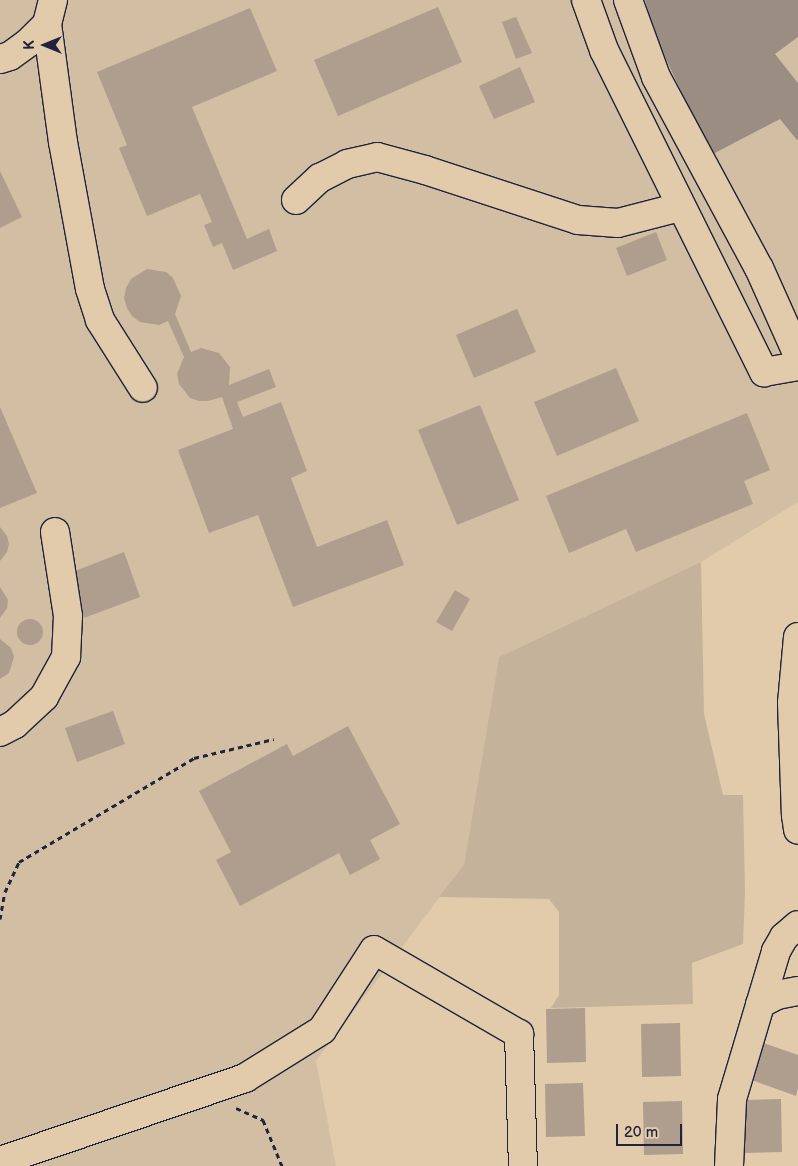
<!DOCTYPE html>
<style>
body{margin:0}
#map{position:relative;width:798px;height:1166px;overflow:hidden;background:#e1cbab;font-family:"Balsamiq Sans",sans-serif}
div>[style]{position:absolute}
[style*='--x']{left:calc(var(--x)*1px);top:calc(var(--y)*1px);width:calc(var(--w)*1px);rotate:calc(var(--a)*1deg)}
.built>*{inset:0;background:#d2bea2}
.green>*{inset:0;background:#c5b29b}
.water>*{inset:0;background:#9b8d81}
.building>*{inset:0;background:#af9e8e}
.round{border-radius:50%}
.path>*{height:3px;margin-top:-1.5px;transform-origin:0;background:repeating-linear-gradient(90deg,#22223b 0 5px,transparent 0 9px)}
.roads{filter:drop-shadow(1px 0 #22223b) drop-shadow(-1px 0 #22223b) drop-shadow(0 1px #22223b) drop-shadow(0 -1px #22223b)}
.minor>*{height:28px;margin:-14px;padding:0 14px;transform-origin:14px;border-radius:14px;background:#e1cbab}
span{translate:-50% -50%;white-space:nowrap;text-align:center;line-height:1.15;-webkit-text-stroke:4px #e1cbab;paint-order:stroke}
.north{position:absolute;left:20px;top:20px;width:50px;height:50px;-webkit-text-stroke:4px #e1cbab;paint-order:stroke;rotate:270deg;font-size:14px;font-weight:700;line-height:20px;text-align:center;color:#22223b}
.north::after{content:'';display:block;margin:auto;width:18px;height:22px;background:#22223b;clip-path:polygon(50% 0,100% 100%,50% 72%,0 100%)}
.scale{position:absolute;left:616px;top:1124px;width:66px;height:22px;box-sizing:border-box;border:2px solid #22223b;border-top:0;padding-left:6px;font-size:15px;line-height:18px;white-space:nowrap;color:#22223b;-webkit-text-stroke:4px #e1cbab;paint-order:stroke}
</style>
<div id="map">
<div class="built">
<div style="clip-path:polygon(0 0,645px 0,656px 38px,780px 119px,798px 139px,798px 502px,701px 562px,499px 657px,464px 865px,316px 1061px,336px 1166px,0 1166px)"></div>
<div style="clip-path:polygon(798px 37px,798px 83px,775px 54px)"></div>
</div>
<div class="green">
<div style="clip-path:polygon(701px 562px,704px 714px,723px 795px,743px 795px,745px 892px,743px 944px,692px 963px,693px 1004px,551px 1008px,559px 995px,559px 912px,549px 899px,439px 897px,464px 865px,499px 657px)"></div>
</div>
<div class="water">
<div style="clip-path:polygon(645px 0,798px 0,798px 37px,775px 54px,798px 83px,798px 139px,797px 140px,780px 119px,711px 155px,656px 38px)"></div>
</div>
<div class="building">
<div style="clip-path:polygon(438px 7px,462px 62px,338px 116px,314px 60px)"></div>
<div style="clip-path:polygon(250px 8px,277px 71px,192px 107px,247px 239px,269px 229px,277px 251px,233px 270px,222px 243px,213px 247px,204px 225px,212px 222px,200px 194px,147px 216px,119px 148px,127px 145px,97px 72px)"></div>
<div style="clip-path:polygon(516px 17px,532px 53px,516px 59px,502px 22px)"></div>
<div style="clip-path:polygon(520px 67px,535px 102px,494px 119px,479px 86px)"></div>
<div style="clip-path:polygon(0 171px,22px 217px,0 228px)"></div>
<div style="clip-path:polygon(656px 232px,667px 260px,627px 276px,616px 248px)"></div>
<div style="clip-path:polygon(147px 269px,166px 272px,173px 278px,181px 296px,175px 314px,191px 352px,201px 348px,219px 353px,230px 367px,229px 385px,269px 369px,276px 387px,237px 402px,243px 417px,281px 402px,307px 471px,291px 478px,317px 547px,387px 520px,404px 565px,293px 607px,258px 515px,209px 533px,178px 450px,233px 429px,222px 397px,208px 401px,199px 401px,190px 398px,179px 384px,177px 374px,184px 357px,168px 321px,159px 325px,140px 322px,132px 316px,127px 308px,124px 298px,126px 288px,131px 279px)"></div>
<div style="clip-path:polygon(517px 309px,536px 352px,474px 378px,456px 335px)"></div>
<div style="clip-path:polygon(616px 368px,639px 421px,557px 456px,534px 402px)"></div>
<div style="clip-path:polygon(480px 405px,519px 500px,457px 525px,418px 430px)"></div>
<div style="clip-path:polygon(0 407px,37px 493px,0 508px)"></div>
<div style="clip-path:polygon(747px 413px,770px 470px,744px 481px,753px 504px,636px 552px,626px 529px,569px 553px,546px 496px)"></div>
<div style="clip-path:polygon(0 527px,7px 536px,9px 544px,7px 552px,0 561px)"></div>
<div style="clip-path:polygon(124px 552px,140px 597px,84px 618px,67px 574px)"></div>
<div style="clip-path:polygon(0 587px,8px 600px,7px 608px,0 618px)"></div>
<div style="clip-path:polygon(455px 590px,470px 599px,452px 631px,436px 622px)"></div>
<div class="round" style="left:17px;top:619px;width:26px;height:26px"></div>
<div style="clip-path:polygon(0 639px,11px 648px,14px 657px,9px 673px,0 679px)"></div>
<div style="clip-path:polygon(113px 711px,125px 744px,77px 762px,65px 728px)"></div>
<div style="clip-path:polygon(348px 726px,400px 824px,370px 840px,380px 859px,350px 875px,339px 853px,240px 906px,216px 860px,231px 852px,199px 791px,287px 744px,293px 756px)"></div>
<div style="clip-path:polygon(585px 1008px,586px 1062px,547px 1063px,546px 1009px)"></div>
<div style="clip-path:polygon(680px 1023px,681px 1076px,642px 1077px,641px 1024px)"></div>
<div style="clip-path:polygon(758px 1041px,798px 1055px,798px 1088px,796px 1096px,746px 1078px)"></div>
<div style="clip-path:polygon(583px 1083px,585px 1136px,546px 1137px,545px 1084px)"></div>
<div style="clip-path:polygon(781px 1099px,782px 1152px,743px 1153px,742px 1100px)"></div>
<div style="clip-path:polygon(682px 1101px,683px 1154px,644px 1155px,643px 1102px)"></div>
</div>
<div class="path">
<div style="--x:0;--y:919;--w:27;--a:-80"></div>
<div style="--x:5;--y:892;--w:33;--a:-65"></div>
<div style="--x:19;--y:862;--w:204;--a:-30.7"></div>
<div style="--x:194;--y:758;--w:82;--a:-13.4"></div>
<div style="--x:236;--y:1108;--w:30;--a:24"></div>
<div style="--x:263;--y:1120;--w:50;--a:67.6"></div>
</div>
<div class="roads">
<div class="minor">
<div style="--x:586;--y:0;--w:53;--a:70.2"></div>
<div style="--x:604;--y:50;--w:360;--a:63.6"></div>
<div style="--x:764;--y:372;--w:35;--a:-10"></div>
<div style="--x:628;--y:0;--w:82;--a:70"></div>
<div style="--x:656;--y:77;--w:217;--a:61.7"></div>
<div style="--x:759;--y:268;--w:95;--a:65.9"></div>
<div style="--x:47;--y:24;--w:119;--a:82.3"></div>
<div style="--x:63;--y:142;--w:149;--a:79.6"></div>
<div style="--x:90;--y:289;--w:33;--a:72"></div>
<div style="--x:100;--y:320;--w:80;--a:57.7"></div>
<div style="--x:0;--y:59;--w:10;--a:-17"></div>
<div style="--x:10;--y:56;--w:24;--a:-36"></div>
<div style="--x:29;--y:42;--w:25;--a:-45"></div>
<div style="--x:47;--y:24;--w:25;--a:-76"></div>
<div style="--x:296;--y:200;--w:33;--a:-43"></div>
<div style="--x:320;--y:178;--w:30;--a:-27"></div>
<div style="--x:347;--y:164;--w:31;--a:-13"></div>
<div style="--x:377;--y:157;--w:50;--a:15.2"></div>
<div style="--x:425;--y:170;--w:161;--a:18.1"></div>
<div style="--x:578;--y:220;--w:40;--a:4.3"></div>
<div style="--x:618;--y:223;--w:64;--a:-14.5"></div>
<div style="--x:798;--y:637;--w:66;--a:95.2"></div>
<div style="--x:792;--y:703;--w:112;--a:88"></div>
<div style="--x:796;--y:815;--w:15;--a:82"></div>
<div style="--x:0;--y:732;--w:17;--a:-28"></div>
<div style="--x:15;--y:724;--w:40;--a:-43"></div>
<div style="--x:44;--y:697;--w:46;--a:-61.2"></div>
<div style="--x:66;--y:657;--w:41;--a:-87.2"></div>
<div style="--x:68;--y:616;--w:85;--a:-98.8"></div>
<div style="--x:760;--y:1004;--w:19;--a:-28"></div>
<div style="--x:777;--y:995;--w:21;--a:-11"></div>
<div style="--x:0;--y:1161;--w:259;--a:-18.7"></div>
<div style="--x:245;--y:1078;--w:91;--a:-31.9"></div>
<div style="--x:322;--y:1030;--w:95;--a:-57"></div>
<div style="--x:374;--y:950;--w:168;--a:30.1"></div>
<div style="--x:519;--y:1034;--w:132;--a:88.3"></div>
<div style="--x:729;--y:1166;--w:67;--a:-87.4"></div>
<div style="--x:732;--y:1099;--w:154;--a:-73.4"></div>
<div style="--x:776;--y:951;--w:16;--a:-60"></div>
<div style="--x:784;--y:937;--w:18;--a:-41"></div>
</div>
</div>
<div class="north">K</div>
<div class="scale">20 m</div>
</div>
